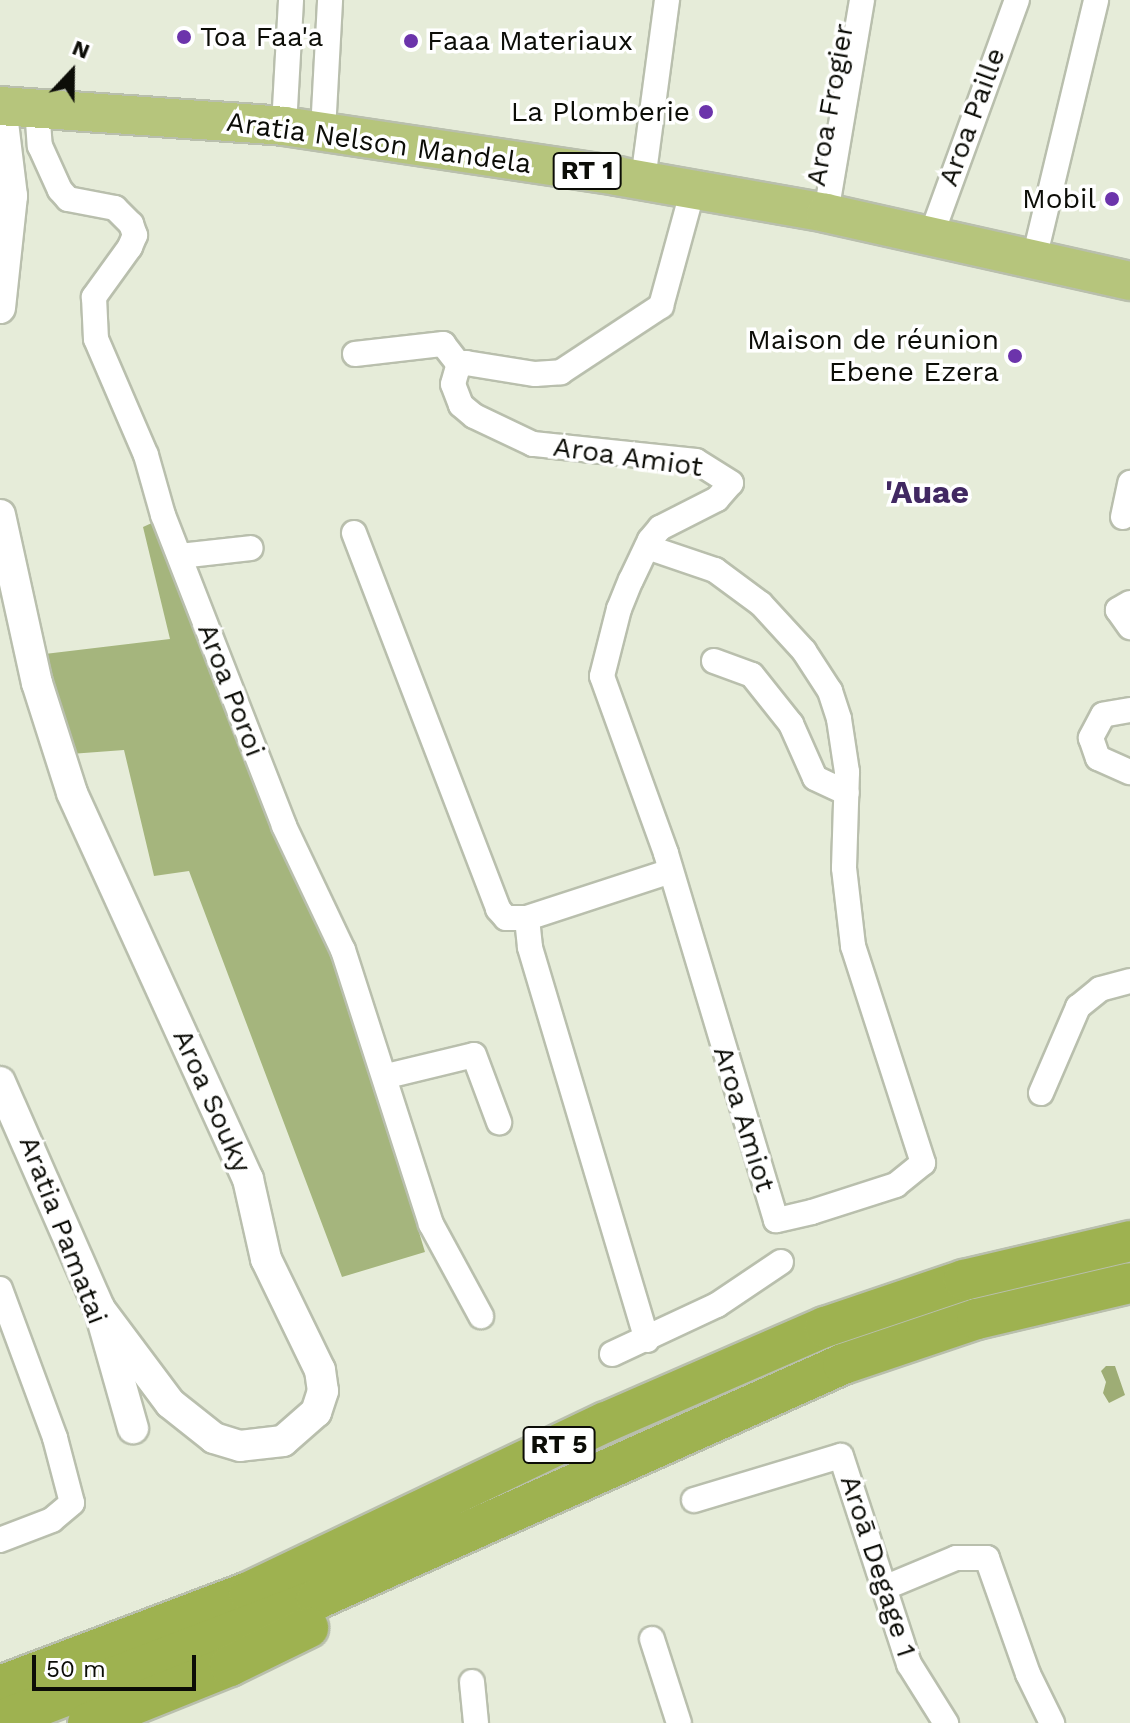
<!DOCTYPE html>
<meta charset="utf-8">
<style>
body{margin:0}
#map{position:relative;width:1130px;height:1723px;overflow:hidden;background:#e6ecd9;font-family:"Work Sans",sans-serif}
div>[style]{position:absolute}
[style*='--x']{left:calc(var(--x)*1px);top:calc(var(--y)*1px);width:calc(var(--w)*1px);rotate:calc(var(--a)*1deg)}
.forest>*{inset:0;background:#a5b57d}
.water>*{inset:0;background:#9ead75}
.roads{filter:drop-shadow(2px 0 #b9bfad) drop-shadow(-2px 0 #b9bfad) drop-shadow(0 2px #b9bfad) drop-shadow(0 -2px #b9bfad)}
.minor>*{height:24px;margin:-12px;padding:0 12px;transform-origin:12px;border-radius:12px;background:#fff}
.tertiary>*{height:30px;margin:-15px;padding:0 15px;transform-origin:15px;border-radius:15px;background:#fff}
.primary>*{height:38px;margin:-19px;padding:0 19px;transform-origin:19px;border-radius:19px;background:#b6c57c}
.trunk>*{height:40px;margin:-20px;padding:0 20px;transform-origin:20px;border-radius:20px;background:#9eb250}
.dots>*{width:22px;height:22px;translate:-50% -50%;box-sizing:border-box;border:4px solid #fff;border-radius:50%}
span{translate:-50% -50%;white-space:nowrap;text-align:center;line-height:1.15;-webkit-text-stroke:7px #fff;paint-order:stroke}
.shield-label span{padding:2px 6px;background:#fff;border:2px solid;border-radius:6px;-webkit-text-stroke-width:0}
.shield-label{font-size:26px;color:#0c0d07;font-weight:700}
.poi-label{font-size:28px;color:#0c0d07}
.left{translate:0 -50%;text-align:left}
.right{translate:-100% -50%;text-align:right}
.street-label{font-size:28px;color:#0c0d07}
.quarter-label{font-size:32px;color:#412862;font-weight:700}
.north{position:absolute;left:32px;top:32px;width:80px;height:80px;-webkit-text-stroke:6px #fff;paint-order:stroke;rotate:22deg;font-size:22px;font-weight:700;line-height:32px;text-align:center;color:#0c0d07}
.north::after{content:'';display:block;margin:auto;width:28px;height:36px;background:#0c0d07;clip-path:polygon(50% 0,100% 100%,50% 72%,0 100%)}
.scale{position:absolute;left:32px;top:1655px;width:164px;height:36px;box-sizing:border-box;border:4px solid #0c0d07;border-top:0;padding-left:10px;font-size:24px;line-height:28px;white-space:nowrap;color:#0c0d07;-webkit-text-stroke:6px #fff;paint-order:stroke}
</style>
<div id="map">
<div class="forest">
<div style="clip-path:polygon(165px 517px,337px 961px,425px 1252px,342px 1277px,189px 871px,154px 876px,124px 750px,57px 755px,28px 656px,170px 639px,143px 527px)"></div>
</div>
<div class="water">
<div style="clip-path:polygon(1106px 1366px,1115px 1366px,1125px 1395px,1109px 1403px,1103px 1393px,1106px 1382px,1101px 1371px)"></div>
</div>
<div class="roads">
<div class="minor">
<div style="--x:37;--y:107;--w:39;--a:86"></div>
<div style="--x:40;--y:146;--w:48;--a:65.6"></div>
<div style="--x:60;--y:190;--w:12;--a:48"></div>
<div style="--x:68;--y:199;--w:48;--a:10.8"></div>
<div style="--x:115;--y:208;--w:23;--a:45"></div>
<div style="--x:131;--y:224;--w:12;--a:70"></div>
<div style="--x:135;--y:235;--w:13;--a:113"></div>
<div style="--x:130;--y:247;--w:62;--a:125.8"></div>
<div style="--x:94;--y:297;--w:42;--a:87.3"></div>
<div style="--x:96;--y:339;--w:126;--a:66.7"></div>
<div style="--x:146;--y:455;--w:62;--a:74.2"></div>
<div style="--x:163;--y:515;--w:334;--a:68.7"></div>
<div style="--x:284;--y:826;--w:137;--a:64.6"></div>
<div style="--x:343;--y:950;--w:288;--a:72.2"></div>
<div style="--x:431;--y:1224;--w:105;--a:61.5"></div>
<div style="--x:284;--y:126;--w:126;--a:-86.8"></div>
<div style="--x:323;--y:131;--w:131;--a:-86.9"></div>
<div style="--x:643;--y:180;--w:182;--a:-82.4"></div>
<div style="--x:826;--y:213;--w:216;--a:-80.4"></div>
<div style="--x:931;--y:236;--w:251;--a:-70"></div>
<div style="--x:1034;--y:259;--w:266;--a:-76.5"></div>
<div style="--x:355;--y:354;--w:89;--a:-6.5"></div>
<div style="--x:443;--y:344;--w:28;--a:52"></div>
<div style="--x:1123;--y:517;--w:35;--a:-78"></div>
<div style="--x:354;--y:533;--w:403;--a:69"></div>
<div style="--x:498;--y:909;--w:12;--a:48"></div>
<div style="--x:506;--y:918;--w:21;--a:0"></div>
<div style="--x:647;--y:547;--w:72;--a:18.7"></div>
<div style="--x:715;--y:570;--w:57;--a:36.5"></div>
<div style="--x:761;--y:604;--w:64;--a:47.5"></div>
<div style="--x:804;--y:651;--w:48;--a:57"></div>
<div style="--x:830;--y:691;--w:29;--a:72"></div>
<div style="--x:839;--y:719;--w:54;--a:81.4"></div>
<div style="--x:847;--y:772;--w:96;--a:91.8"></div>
<div style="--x:844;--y:868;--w:79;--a:83.4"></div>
<div style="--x:853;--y:946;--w:228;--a:72.1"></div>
<div style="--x:923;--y:1163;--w:35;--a:141"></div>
<div style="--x:896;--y:1185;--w:88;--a:162.2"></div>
<div style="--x:812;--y:1212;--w:37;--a:167"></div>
<div style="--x:776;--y:1220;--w:383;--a:-106.7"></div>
<div style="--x:666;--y:853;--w:188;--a:-109.9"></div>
<div style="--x:602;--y:676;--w:69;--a:-75.8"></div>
<div style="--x:619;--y:609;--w:31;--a:-68"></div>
<div style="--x:631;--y:580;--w:44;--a:-64.6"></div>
<div style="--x:650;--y:540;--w:16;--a:-50"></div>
<div style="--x:660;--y:528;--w:64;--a:-27"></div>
<div style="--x:717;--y:499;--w:21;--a:-49"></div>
<div style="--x:731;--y:483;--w:41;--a:-147.8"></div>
<div style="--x:696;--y:461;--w:164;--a:-174"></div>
<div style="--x:533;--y:444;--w:65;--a:-154.6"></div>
<div style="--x:474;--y:416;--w:17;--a:-140"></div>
<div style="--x:461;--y:405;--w:22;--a:-111"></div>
<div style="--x:453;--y:384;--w:18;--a:-74"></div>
<div style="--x:458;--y:367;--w:9;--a:-27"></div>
<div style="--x:466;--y:363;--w:70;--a:9.1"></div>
<div style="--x:535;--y:374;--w:26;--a:-4"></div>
<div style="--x:561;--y:372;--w:120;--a:-33.4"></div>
<div style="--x:661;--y:306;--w:121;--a:-74.7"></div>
<div style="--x:180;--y:556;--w:71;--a:-6.4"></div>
<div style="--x:1130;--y:603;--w:14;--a:150"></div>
<div style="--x:1118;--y:610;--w:21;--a:55"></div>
<div style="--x:714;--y:661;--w:40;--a:20.2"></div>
<div style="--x:752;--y:675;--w:63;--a:51.5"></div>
<div style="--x:791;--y:724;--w:59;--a:66"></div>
<div style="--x:815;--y:778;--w:35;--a:25"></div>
<div style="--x:1130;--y:710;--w:27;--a:170"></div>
<div style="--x:1103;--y:715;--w:26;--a:118"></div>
<div style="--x:1091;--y:738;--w:21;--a:71"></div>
<div style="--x:1098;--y:758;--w:35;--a:24"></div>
<div style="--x:387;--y:1076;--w:89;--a:-13.6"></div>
<div style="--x:474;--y:1055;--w:72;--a:69.5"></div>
<div style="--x:1041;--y:1093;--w:94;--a:-66.7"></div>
<div style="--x:1078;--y:1007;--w:28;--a:-39"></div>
<div style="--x:1100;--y:989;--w:31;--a:-15"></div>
<div style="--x:0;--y:1289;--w:159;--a:69.7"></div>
<div style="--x:55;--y:1438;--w:67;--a:75.3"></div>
<div style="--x:72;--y:1503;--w:26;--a:140"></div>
<div style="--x:52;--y:1520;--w:56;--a:159"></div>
<div style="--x:647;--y:1340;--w:410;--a:-106.6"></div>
<div style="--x:530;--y:947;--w:29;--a:-96"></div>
<div style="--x:527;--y:918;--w:151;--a:-18.1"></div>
<div style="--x:612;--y:1354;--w:116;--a:-25"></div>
<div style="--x:717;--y:1305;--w:77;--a:-33.9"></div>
<div style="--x:694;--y:1500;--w:153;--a:-16.7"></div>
<div style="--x:841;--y:1456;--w:219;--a:71.9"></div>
<div style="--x:909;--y:1664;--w:70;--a:57.9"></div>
<div style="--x:884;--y:1588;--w:78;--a:-22.6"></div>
<div style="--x:956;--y:1558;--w:31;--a:0"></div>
<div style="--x:987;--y:1558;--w:123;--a:70.5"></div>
<div style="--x:1028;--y:1674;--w:55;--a:63.9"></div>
<div style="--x:652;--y:1639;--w:88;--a:72.2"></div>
<div style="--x:472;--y:1682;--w:41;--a:84.4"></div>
</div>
<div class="tertiary">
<div style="--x:0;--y:308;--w:113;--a:-83.9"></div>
<div style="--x:12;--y:196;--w:91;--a:-97"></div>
<div style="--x:0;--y:515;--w:172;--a:77.6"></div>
<div style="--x:37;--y:683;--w:115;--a:72.3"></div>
<div style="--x:72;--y:793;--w:424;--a:65.5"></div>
<div style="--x:248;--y:1179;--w:82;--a:77.3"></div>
<div style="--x:266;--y:1259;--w:123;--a:64.1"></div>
<div style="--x:320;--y:1370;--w:21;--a:82"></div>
<div style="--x:323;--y:1391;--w:22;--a:108"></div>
<div style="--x:316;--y:1412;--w:44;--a:138.7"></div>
<div style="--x:283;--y:1441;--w:43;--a:173.4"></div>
<div style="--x:240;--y:1446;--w:27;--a:-163"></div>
<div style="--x:214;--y:1438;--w:56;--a:-141.5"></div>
<div style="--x:170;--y:1403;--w:119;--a:-126.8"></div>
<div style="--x:0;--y:1082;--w:247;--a:66.3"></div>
<div style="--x:99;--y:1308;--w:125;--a:74.2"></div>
</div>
<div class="primary">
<div style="--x:0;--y:106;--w:285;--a:4"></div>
<div style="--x:284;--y:126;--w:337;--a:8.5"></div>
<div style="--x:617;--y:176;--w:212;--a:10"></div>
<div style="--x:826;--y:213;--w:312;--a:12.6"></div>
</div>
<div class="trunk">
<div style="--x:0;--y:1686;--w:266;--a:-20.7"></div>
<div style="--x:249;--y:1592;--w:395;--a:-25.5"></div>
<div style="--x:606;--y:1422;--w:239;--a:-23.5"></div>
<div style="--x:825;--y:1327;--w:147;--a:-18.7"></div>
<div style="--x:964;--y:1280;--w:171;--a:-13.2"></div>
<div style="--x:0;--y:1721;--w:340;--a:-21"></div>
<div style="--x:317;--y:1599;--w:576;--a:-24.07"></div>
<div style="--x:843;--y:1364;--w:141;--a:-18.6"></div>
<div style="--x:977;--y:1319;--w:157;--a:-13.2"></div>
<div style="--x:88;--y:1723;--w:153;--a:-21.9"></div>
<div style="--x:230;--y:1666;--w:87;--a:-26"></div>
</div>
</div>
<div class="dots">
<div style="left:184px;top:37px;background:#6c34ab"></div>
<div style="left:411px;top:41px;background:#6c34ab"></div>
<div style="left:706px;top:112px;background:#6c34ab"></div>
<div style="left:1112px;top:199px;background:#6c34ab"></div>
<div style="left:1015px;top:356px;background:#6c34ab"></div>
</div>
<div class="shield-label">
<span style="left:587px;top:171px">RT 1</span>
<span style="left:559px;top:1445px">RT 5</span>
</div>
<div class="poi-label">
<span class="left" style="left:200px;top:37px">Toa Faa'a</span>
<span class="left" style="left:427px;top:41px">Faaa Materiaux</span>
<span class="right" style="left:690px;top:112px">La Plomberie</span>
<span class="right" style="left:1096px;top:199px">Mobil</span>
<span class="right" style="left:999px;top:356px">Maison de réunion<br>Ebene Ezera</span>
</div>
<div class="street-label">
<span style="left:830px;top:105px;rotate:-80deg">Aroa Frogier</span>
<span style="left:972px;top:117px;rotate:-70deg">Aroa Paille</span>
<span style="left:379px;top:143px;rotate:8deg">Aratia Nelson Mandela</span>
<span style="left:628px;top:457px;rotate:8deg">Aroa Amiot</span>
<span style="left:231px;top:690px;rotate:69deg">Aroa Poroi</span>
<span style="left:212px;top:1101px;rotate:66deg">Aroa Souky</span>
<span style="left:744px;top:1119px;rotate:73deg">Aroa Amiot</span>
<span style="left:63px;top:1230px;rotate:69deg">Aratia Pamatai</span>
<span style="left:878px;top:1566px;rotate:72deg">Aroā Degage 1</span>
</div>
<div class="quarter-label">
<span style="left:927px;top:492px">'Auae</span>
</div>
<div class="north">N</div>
<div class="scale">50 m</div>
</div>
